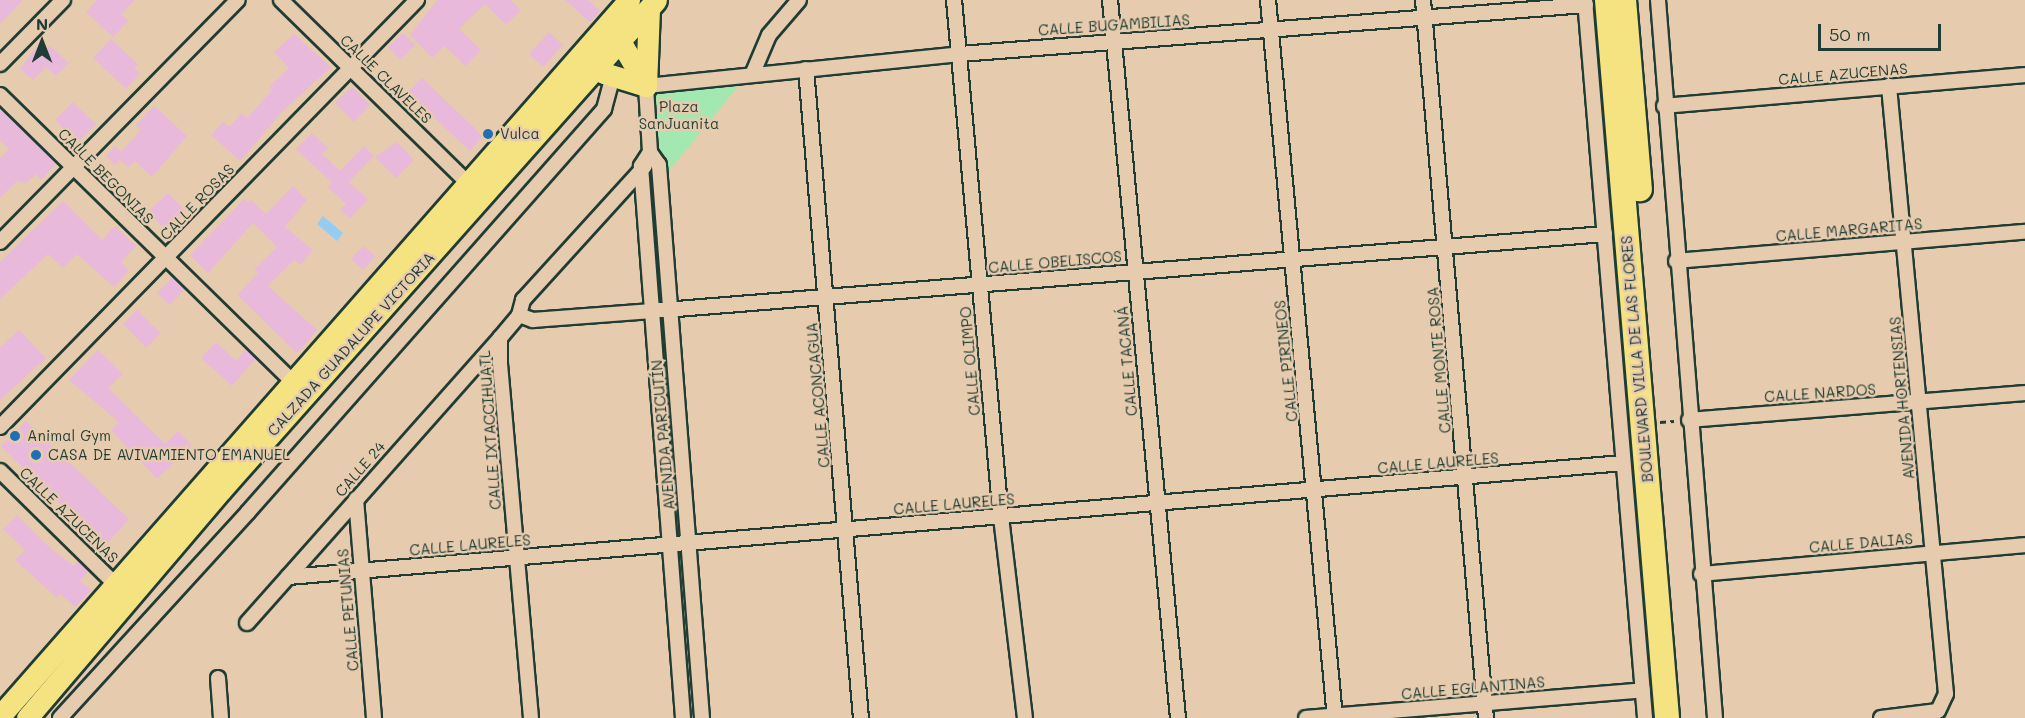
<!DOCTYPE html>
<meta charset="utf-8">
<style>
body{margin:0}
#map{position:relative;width:2025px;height:718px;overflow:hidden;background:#e7cbae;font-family:Mali,sans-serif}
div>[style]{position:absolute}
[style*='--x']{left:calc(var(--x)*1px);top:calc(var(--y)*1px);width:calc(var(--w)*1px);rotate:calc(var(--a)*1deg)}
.green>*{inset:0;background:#a3e7b1}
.water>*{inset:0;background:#94cdf4}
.building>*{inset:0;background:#e8b9da}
.path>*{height:3px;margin-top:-1.5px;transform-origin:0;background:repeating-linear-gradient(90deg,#1f3d34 0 6px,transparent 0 10.5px)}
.roads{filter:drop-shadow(2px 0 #1f3d34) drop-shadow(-2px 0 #1f3d34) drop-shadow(0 2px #1f3d34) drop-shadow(0 -2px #1f3d34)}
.street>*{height:14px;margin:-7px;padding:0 7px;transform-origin:7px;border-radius:7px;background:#e7cbae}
.primary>*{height:21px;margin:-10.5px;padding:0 10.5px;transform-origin:10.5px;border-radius:10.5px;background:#f5e382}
.highway>*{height:24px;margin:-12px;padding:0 12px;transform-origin:12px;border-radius:12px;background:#f5e382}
.dots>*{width:16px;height:16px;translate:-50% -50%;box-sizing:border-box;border:3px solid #e7cbae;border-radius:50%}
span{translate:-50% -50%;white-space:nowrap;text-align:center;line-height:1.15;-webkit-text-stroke:5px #e7cbae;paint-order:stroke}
.street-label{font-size:15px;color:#1f3d34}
.park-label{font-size:15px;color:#26463a}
.poi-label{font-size:15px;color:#1f3d34}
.left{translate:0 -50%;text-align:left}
.north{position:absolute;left:12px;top:12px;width:60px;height:60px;-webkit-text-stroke:4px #e7cbae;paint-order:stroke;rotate:0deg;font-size:16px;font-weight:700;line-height:24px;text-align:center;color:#1f3d34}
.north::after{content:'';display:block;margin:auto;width:21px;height:27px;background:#1f3d34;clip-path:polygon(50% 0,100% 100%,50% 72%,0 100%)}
.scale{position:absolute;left:1818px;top:24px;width:123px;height:27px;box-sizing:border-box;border:3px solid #1f3d34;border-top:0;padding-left:8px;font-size:18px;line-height:21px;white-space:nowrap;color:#1f3d34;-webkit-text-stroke:4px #e7cbae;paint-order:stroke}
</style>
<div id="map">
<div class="green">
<div style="clip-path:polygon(744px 79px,664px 177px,655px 162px,648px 87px)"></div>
</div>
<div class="water">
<div style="clip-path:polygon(323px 216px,343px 233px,337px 241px,317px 224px)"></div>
</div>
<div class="building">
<div style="clip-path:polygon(0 0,23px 0,0 24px)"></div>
<div style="clip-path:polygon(97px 0,135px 0,121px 14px,128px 21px,113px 37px,86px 12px)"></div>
<div style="clip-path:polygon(437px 0,510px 0,521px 10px,506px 25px,485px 4px,459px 29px,481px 50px,466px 66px,444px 46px,432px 58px,410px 35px)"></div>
<div style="clip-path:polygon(565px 0,588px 0,600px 11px,590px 22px)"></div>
<div style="clip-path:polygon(549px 32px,563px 45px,543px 67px,529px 54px)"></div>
<div style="clip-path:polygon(403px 33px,415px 45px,400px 60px,388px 47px)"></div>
<div style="clip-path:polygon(294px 34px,331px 67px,282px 112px,240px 161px,211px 135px,223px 122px,229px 127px,242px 113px,247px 118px,272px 90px,269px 87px,289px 68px,274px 52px)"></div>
<div style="clip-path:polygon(111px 39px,138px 64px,134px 68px,140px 73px,126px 89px,93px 58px)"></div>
<div style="clip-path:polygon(39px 44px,46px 50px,50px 46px,69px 63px,56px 76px,46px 67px,33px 80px,20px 69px)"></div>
<div style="clip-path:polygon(422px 78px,483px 136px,470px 151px,407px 93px)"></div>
<div style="clip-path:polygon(352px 86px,370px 105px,354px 122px,335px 103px)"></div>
<div style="clip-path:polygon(73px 102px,96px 124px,78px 142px,55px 120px)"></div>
<div style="clip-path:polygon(154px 106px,187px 136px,152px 177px,135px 161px,128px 167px,120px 160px,115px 165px,106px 156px,115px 146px,121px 152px,141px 130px,136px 125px)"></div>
<div style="clip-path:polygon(0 108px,57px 163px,41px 180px,36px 174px,26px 183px,17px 181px,0 198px,0 158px,9px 149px,0 140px)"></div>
<div style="clip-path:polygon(312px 133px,328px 148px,322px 154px,340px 171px,364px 146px,374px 156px,349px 182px,368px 199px,350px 219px,340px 210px,346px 204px,328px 187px,332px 183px,296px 149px)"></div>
<div style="clip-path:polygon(397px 142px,414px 160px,396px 178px,375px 157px)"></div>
<div style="clip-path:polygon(293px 186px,307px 200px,285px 227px,313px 250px,300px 265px,294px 260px,268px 286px,317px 330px,297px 353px,237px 295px,258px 273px,254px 269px,277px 247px,253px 223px,208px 273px,190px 255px,244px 199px,248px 203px,251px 200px,266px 214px)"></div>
<div style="clip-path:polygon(168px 193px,186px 212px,167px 231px,148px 212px)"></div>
<div style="clip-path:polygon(63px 201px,102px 240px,115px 226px,136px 246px,121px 262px,129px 270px,114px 287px,77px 254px,63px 268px,48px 254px,0 299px,0 262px)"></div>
<div style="clip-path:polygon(363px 246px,375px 256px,363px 270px,351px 259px)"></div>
<div style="clip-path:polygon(173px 277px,185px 289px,170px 305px,157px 293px)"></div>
<div style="clip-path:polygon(137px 310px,161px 333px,146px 348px,123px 324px)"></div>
<div style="clip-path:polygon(19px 330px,46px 358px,0 400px,0 347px)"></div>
<div style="clip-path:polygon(216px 342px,236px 361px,246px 349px,256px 358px,232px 386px,201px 358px)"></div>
<div style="clip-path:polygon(98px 350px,123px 374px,108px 388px,165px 444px,178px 431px,192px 445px,157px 479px,111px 430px,119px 422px,69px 380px)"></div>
<div style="clip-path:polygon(26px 421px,129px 519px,104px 547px,1px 446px)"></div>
<div style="clip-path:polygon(17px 515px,49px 547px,74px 566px,78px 560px,89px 571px,80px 581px,91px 590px,75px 607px,60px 594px,57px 598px,15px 560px,25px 550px,3px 529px)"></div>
</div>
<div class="path">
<div style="--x:1660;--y:422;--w:14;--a:-4"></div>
</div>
<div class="roads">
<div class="street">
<div style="--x:281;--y:0;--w:262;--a:44.4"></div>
<div style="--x:954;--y:0;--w:519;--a:84.81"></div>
<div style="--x:1001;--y:517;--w:202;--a:83.2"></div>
<div style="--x:1110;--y:0;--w:721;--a:84.59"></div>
<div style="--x:1268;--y:0;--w:721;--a:84.67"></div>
<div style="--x:1423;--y:0;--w:721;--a:84.99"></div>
<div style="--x:1585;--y:0;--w:721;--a:85.22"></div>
<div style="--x:1658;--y:0;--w:720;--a:85.46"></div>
<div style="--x:0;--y:64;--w:90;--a:-45.5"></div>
<div style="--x:806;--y:69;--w:651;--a:85.16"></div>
<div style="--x:752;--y:75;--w:43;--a:-67"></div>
<div style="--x:769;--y:35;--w:46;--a:-49.4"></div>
<div style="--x:0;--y:95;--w:409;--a:44.4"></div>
<div style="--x:1664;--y:106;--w:362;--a:-4.9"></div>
<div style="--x:650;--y:152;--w:17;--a:123"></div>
<div style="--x:641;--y:166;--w:554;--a:85.65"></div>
<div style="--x:0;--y:242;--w:339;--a:-45.5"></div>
<div style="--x:1676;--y:261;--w:350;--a:-4.8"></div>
<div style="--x:519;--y:315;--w:16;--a:-75"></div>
<div style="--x:523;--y:300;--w:181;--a:-47.7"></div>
<div style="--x:1689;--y:420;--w:337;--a:-4.6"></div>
<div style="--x:0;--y:427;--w:597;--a:-45.68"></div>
<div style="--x:0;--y:471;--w:160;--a:44.5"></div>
<div style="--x:356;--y:499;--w:220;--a:85.3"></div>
<div style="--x:1701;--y:574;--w:325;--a:-5.1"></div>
<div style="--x:288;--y:577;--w:1340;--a:-4.88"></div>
<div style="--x:247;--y:623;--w:381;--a:-48.4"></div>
<div style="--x:218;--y:678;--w:40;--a:85.7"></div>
<div style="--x:60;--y:718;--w:279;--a:-47.6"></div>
<div style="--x:248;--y:512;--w:538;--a:-48.54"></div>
<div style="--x:604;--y:109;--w:24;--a:-75"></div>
<div style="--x:531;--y:718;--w:357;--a:-95"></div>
<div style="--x:500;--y:362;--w:24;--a:-90"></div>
<div style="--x:500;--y:338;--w:30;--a:-50"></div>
<div style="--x:519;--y:315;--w:15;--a:20"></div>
<div style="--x:533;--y:320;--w:119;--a:-4.3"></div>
<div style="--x:652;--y:311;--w:956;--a:-4.62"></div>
<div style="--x:702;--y:718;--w:555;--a:-94.45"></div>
<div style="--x:659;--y:165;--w:16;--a:-125"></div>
<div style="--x:650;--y:152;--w:66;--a:-93.5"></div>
<div style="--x:646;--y:86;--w:316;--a:-5.8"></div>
<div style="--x:960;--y:54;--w:628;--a:-4.48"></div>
<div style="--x:1306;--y:718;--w:338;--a:-4.7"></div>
<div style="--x:1881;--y:718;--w:57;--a:-7"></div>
<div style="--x:1938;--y:711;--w:19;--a:-65"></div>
<div style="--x:1946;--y:694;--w:611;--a:-95.36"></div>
</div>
<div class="primary">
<div style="--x:609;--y:32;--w:14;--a:39"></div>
<div style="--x:620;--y:41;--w:51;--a:59.4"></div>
<div style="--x:586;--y:63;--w:21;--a:29"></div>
<div style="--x:604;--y:73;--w:44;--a:17.2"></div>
<div style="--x:646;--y:86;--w:77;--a:-87.8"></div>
<div style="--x:0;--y:716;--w:953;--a:-48.7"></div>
<div style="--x:27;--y:718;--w:299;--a:-49.6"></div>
<div style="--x:221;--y:490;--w:655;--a:-48.4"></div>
</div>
<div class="highway">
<div style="--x:1607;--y:0;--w:721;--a:85.22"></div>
<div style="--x:1624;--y:0;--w:190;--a:85.2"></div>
</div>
</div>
<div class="dots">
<div style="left:488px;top:134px;background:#1f6fb2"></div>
<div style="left:15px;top:436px;background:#1f6fb2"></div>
<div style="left:36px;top:455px;background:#1f6fb2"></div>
</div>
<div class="street-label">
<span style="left:1114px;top:25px;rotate:-4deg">CALLE BUGAMBILIAS</span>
<span style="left:1843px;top:74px;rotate:-5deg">CALLE AZUCENAS</span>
<span style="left:386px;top:79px;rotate:44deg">CALLE CLAVELES</span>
<span style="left:106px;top:176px;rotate:45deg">CALLE BEGONIAS</span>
<span style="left:197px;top:202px;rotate:-46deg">CALLE ROSAS</span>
<span style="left:1849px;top:230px;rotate:-5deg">CALLE MARGARITAS</span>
<span style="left:1055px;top:262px;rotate:-5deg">CALLE OBELISCOS</span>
<span style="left:351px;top:344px;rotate:-48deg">CALZADA GUADALUPE VICTORIA</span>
<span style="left:1637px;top:359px;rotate:-95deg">BOULEVARD VILLA DE LAS FLORES</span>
<span style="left:1439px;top:360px;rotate:-95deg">CALLE MONTE ROSA</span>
<span style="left:970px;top:361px;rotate:-95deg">CALLE OLIMPO</span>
<span style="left:1127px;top:361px;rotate:-95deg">CALLE TACANÁ</span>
<span style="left:1286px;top:361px;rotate:-96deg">CALLE PIRINEOS</span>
<span style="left:1820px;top:393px;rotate:-4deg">CALLE NARDOS</span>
<span style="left:818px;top:395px;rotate:-95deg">CALLE ACONCAGUA</span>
<span style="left:1902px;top:398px;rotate:-95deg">AVENIDA HORTENSIAS</span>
<span style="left:490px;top:430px;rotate:-94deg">CALLE IXTACCIHUATL</span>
<span style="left:663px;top:435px;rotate:-95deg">AVENIDA PARICUTÍN</span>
<span style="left:1438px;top:463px;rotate:-5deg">CALLE LAURELES</span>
<span style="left:360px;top:469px;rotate:-49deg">CALLE 24</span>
<span style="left:954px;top:504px;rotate:-5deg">CALLE LAURELES</span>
<span style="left:69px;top:515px;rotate:44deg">CALLE AZUCENAS</span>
<span style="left:1861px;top:543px;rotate:-5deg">CALLE DALIAS</span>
<span style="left:470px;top:545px;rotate:-5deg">CALLE LAURELES</span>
<span style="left:348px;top:610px;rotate:-95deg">CALLE PETUNIAS</span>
<span style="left:1473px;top:688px;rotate:-5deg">CALLE EGLANTINAS</span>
</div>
<div class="park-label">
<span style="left:679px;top:115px">Plaza<br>SanJuanita</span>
</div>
<div class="poi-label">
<span class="left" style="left:500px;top:134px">Vulca</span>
<span class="left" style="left:27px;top:436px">Animal Gym</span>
<span class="left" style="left:48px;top:455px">CASA DE AVIVAMIENTO EMANUEL</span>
</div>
<div class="north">N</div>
<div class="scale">50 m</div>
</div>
